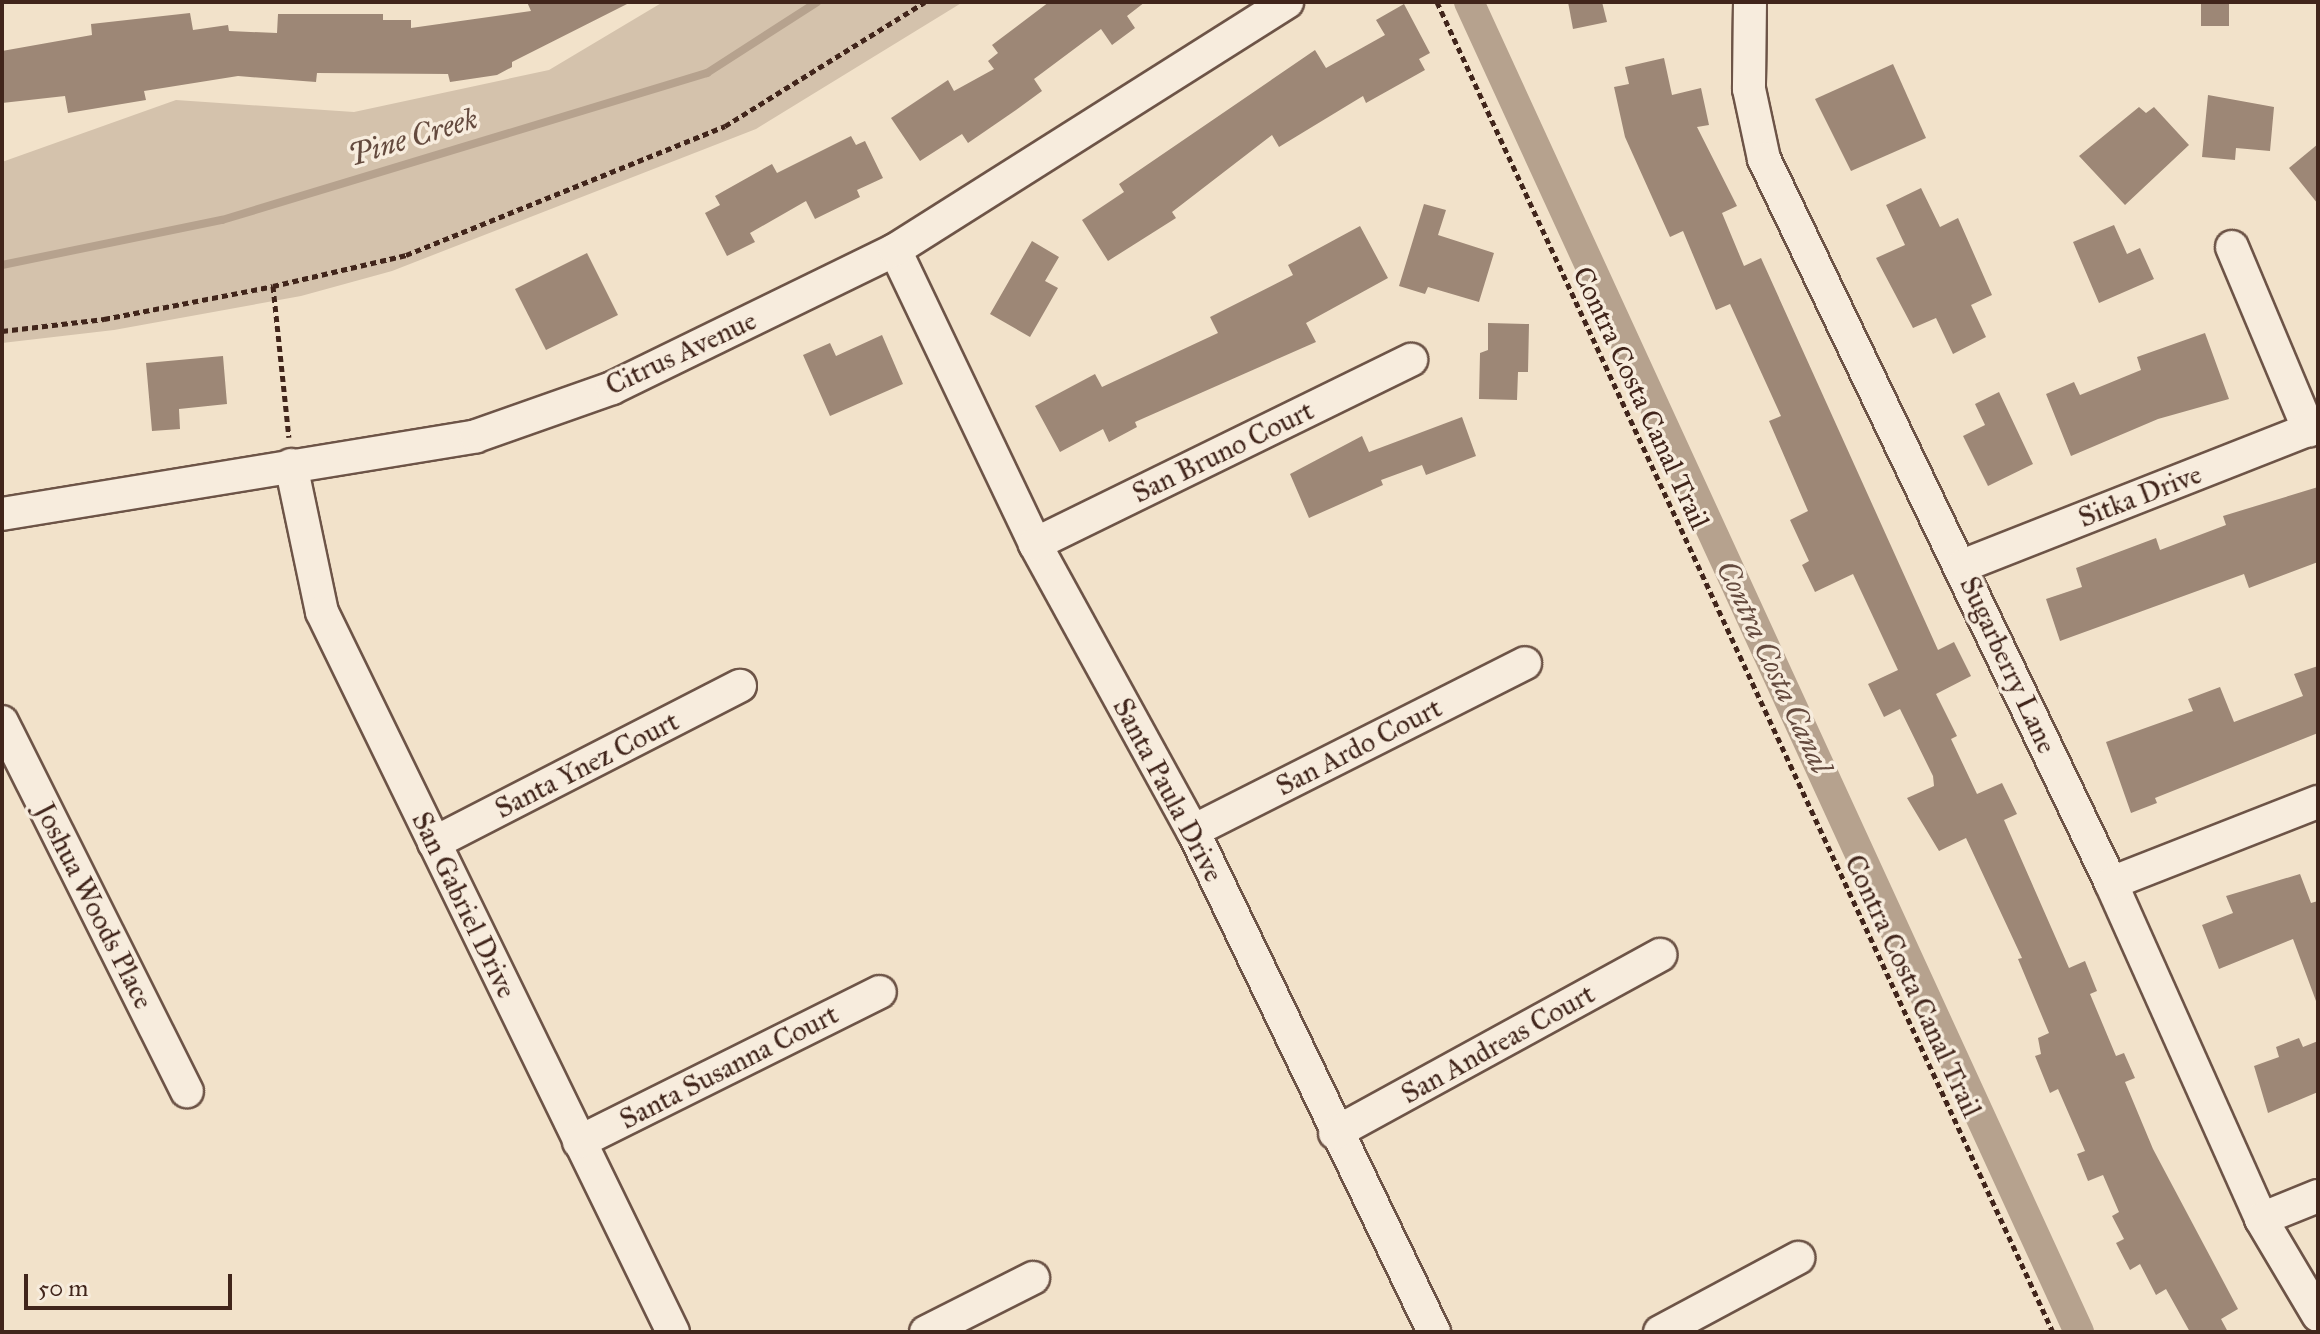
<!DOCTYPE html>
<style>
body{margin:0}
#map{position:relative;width:2320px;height:1334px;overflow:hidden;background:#f2e2ca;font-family:"IM FELL Great Primer",serif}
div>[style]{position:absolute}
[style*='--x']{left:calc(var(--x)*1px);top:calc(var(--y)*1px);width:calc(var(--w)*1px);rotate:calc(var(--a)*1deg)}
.green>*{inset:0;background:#d4c2ac}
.stream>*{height:8px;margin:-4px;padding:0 4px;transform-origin:4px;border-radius:4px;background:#b6a28e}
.canal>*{height:30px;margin:-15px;padding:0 15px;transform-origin:15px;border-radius:15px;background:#b6a28e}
.building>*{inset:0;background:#9d8776}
.path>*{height:5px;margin-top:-2.5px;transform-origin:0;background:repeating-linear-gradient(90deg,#41251b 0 6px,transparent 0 10px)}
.roads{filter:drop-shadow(2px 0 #6d5447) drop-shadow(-2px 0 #6d5447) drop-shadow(0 2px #6d5447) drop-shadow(0 -2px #6d5447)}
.minor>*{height:32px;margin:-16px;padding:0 16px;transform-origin:16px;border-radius:16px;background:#f7ecdd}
span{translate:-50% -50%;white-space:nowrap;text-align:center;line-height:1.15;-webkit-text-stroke:7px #f7ecdd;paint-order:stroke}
.street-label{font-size:28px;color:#41251b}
.water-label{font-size:30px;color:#644a3e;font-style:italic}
.frame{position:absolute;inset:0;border:4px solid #41251b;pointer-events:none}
.scale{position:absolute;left:24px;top:1274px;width:208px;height:36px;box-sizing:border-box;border:4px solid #41251b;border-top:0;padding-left:10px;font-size:24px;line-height:28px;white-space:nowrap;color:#41251b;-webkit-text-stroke:6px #f7ecdd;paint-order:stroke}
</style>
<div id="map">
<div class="green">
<div style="clip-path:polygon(663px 2px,963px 2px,756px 129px,392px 271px,301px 296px,114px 330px,2px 343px,2px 162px,176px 100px,354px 112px,549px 70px)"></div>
</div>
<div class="stream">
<div style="--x:2;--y:265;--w:225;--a:-11.6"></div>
<div style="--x:222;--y:220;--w:507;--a:-16.86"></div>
<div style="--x:707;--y:73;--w:131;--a:-32.8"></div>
</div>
<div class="canal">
<div style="--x:1469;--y:2;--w:1463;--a:65.36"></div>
</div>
<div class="building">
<div style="clip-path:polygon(527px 2px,631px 2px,512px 62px,512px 67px,497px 75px,450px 82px,448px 74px,317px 73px,316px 82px,238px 76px,144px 91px,146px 100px,68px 113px,65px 96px,2px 103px,2px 51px,92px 35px,91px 24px,190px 13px,193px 30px,228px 25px,229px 31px,277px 33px,278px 14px,383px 14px,383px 20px,411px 20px,411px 28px,531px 11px)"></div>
<div style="clip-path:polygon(1049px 2px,1145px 2px,1127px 16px,1135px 28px,1112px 45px,1101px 29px,1034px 79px,1042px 91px,1016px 110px,968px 143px,962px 134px,920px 161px,891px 118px,948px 80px,954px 91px,994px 69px,988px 61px,998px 53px,992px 45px)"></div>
<div style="clip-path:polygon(1568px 2px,1602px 2px,1607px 22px,1573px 29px)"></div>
<div style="clip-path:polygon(2201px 2px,2229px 2px,2229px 26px,2201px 26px)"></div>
<div style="clip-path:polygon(1404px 4px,1430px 53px,1419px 59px,1425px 70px,1366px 103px,1363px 96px,1279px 147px,1272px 135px,1172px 212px,1176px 218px,1108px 261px,1082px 220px,1124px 192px,1119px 184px,1315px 50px,1326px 68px,1385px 35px,1376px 20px)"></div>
<div style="clip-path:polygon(1664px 58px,1672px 95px,1701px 88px,1709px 125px,1697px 127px,1737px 206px,1722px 213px,1744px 266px,1761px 258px,1938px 650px,1954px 642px,1971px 676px,1936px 694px,1957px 736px,1951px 739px,1977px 794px,2002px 783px,2017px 814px,2004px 820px,2069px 968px,2085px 961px,2097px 991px,2090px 994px,2116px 1056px,2124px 1053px,2135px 1078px,2125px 1082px,2153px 1149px,2238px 1309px,2221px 1319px,2228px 1332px,2190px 1332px,2166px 1289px,2156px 1295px,2140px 1264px,2130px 1270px,2116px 1243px,2124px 1239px,2112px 1216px,2119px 1212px,2103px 1175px,2088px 1181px,2077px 1154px,2085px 1151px,2058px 1089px,2050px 1093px,2035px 1056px,2041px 1054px,2038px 1038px,2049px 1033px,2018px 959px,2022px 958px,1966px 838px,1939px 851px,1907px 798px,1934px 786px,1933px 776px,1900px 709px,1884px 717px,1868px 684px,1898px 670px,1853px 574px,1815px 592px,1802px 565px,1809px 561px,1790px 520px,1808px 511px,1769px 421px,1781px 416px,1730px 304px,1716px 310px,1683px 231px,1670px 237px,1625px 137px,1614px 87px,1629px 84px,1625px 67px)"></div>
<div style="clip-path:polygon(1893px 64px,1926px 138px,1851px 171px,1815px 99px)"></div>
<div style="clip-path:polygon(2208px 95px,2274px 107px,2270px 151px,2236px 148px,2235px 160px,2202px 157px)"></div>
<div style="clip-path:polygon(2139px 107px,2146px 113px,2154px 107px,2189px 145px,2125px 205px,2079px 156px)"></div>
<div style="clip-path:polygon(851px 136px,856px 145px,865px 141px,883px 178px,857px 190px,860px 197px,815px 219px,806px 201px,750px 233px,755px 242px,727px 256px,705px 213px,720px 205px,715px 196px,772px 164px,777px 173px)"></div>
<div style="clip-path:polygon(2318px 144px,2318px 204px,2289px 168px)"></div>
<div style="clip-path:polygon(1921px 188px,1940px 227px,1958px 218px,1992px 295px,1971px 305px,1986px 337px,1953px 354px,1936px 318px,1913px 328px,1876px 258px,1905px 245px,1886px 205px)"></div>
<div style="clip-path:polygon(1424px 204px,1446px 210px,1438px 235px,1494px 253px,1479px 302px,1428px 287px,1425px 294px,1399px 286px)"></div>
<div style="clip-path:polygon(2114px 225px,2127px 254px,2140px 248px,2154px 279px,2099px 303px,2073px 242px)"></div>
<div style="clip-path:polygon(1360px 226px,1388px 278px,1306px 323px,1316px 342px,1135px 422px,1137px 427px,1109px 442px,1103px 429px,1060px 452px,1035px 406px,1095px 374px,1102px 387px,1218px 333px,1210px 317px,1293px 275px,1288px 265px)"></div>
<div style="clip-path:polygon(1032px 241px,1059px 257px,1045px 281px,1058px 288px,1030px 337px,990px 314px)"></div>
<div style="clip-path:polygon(587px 253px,618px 315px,546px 350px,515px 289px)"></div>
<div style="clip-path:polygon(1488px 323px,1529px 324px,1528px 372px,1518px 372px,1517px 400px,1479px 399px,1480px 353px,1488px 350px)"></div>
<div style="clip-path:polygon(2205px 333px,2229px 399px,2158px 419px,2071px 456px,2046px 394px,2074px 382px,2080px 395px,2141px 370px,2137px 357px)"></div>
<div style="clip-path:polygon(882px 335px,903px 384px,830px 416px,803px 355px,830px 343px,836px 356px)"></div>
<div style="clip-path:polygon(223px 356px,227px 404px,179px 409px,180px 429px,152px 431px,146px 363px)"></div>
<div style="clip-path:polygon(1999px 392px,2033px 464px,1988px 486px,1963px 436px,1985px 425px,1975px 404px)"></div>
<div style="clip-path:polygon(1462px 417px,1476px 456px,1426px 475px,1422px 465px,1381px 480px,1383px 485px,1309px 518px,1290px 474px,1362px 436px,1369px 452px)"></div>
<div style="clip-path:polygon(2318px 487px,2318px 562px,2249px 588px,2244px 574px,2060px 641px,2046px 599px,2082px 587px,2076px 568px,2156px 538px,2160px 550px,2226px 525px,2223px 516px)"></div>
<div style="clip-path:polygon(2318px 666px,2318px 733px,2155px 798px,2157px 803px,2131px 813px,2106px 742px,2193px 711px,2188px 699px,2220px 687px,2234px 722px,2303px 696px,2294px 674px)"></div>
<div style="clip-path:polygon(2300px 874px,2311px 903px,2318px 901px,2316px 1001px,2293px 939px,2219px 969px,2202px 925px,2233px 913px,2226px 896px)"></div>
<div style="clip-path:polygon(2299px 1038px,2303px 1047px,2318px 1041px,2318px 1092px,2268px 1113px,2254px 1066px,2279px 1057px,2276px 1047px)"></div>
</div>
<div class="path">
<div style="--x:1437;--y:2;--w:1466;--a:65.15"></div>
<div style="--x:273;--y:286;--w:137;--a:-13.1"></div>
<div style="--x:406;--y:255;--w:344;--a:-22"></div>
<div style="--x:725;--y:126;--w:235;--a:-31.8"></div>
<div style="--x:2;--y:331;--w:103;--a:-6.7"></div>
<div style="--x:104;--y:319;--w:172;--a:-11"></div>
<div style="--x:273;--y:286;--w:152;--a:84"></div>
</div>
<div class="roads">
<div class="minor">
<div style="--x:1750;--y:2;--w:87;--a:90.7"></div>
<div style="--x:1749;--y:89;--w:72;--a:77.9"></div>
<div style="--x:1764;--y:159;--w:803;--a:64.39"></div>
<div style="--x:2111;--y:883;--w:368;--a:65.9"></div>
<div style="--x:2261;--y:1219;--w:112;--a:59.3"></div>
<div style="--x:2232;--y:247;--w:199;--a:67.2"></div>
<div style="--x:895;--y:250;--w:326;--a:64.5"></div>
<div style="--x:1035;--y:544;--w:328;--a:61.2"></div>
<div style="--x:1193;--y:831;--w:556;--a:64.31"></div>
<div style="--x:291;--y:465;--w:150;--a:78.1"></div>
<div style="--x:322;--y:612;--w:801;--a:64.01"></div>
<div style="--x:2;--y:514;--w:480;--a:-9.3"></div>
<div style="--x:476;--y:436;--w:144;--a:-19.4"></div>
<div style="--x:612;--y:388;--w:315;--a:-26"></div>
<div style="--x:895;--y:250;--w:464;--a:-32.3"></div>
<div style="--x:1035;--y:544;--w:419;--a:-26.1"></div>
<div style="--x:1962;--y:566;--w:383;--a:-21.5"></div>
<div style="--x:2;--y:722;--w:413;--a:63.4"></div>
<div style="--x:1193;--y:831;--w:372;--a:-26.8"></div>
<div style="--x:434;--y:843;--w:344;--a:-27.2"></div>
<div style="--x:2111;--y:883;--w:222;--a:-21.4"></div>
<div style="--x:1335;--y:1133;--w:371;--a:-28.7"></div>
<div style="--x:579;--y:1142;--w:336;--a:-26.5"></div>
<div style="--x:2261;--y:1219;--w:61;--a:-22"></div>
<div style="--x:926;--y:1332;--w:120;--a:-26.8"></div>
<div style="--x:1660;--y:1332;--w:157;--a:-28.2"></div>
</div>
</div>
<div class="street-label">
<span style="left:681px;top:353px;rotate:-25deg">Citrus Avenue</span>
<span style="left:1641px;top:398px;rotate:65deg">Contra Costa Canal Trail</span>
<span style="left:1223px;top:452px;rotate:-26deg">San Bruno Court</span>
<span style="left:2140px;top:496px;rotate:-21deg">Sitka Drive</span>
<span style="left:2008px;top:665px;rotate:65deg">Sugarberry Lane</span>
<span style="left:1359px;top:747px;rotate:-27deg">San Ardo Court</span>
<span style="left:587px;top:765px;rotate:-27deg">Santa Ynez Court</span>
<span style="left:1168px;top:790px;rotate:62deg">Santa Paula Drive</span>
<span style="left:464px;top:905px;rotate:64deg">San Gabriel Drive</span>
<span style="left:94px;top:906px;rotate:63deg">Joshua Woods Place</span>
<span style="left:1913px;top:986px;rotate:65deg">Contra Costa Canal Trail</span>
<span style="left:1498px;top:1044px;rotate:-29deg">San Andreas Court</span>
<span style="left:729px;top:1067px;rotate:-27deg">Santa Susanna Court</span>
</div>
<div class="water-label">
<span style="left:413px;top:137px;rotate:-17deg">Pine Creek</span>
<span style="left:1774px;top:667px;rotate:65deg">Contra Costa Canal</span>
</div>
<div class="frame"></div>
<div class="scale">50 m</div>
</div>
